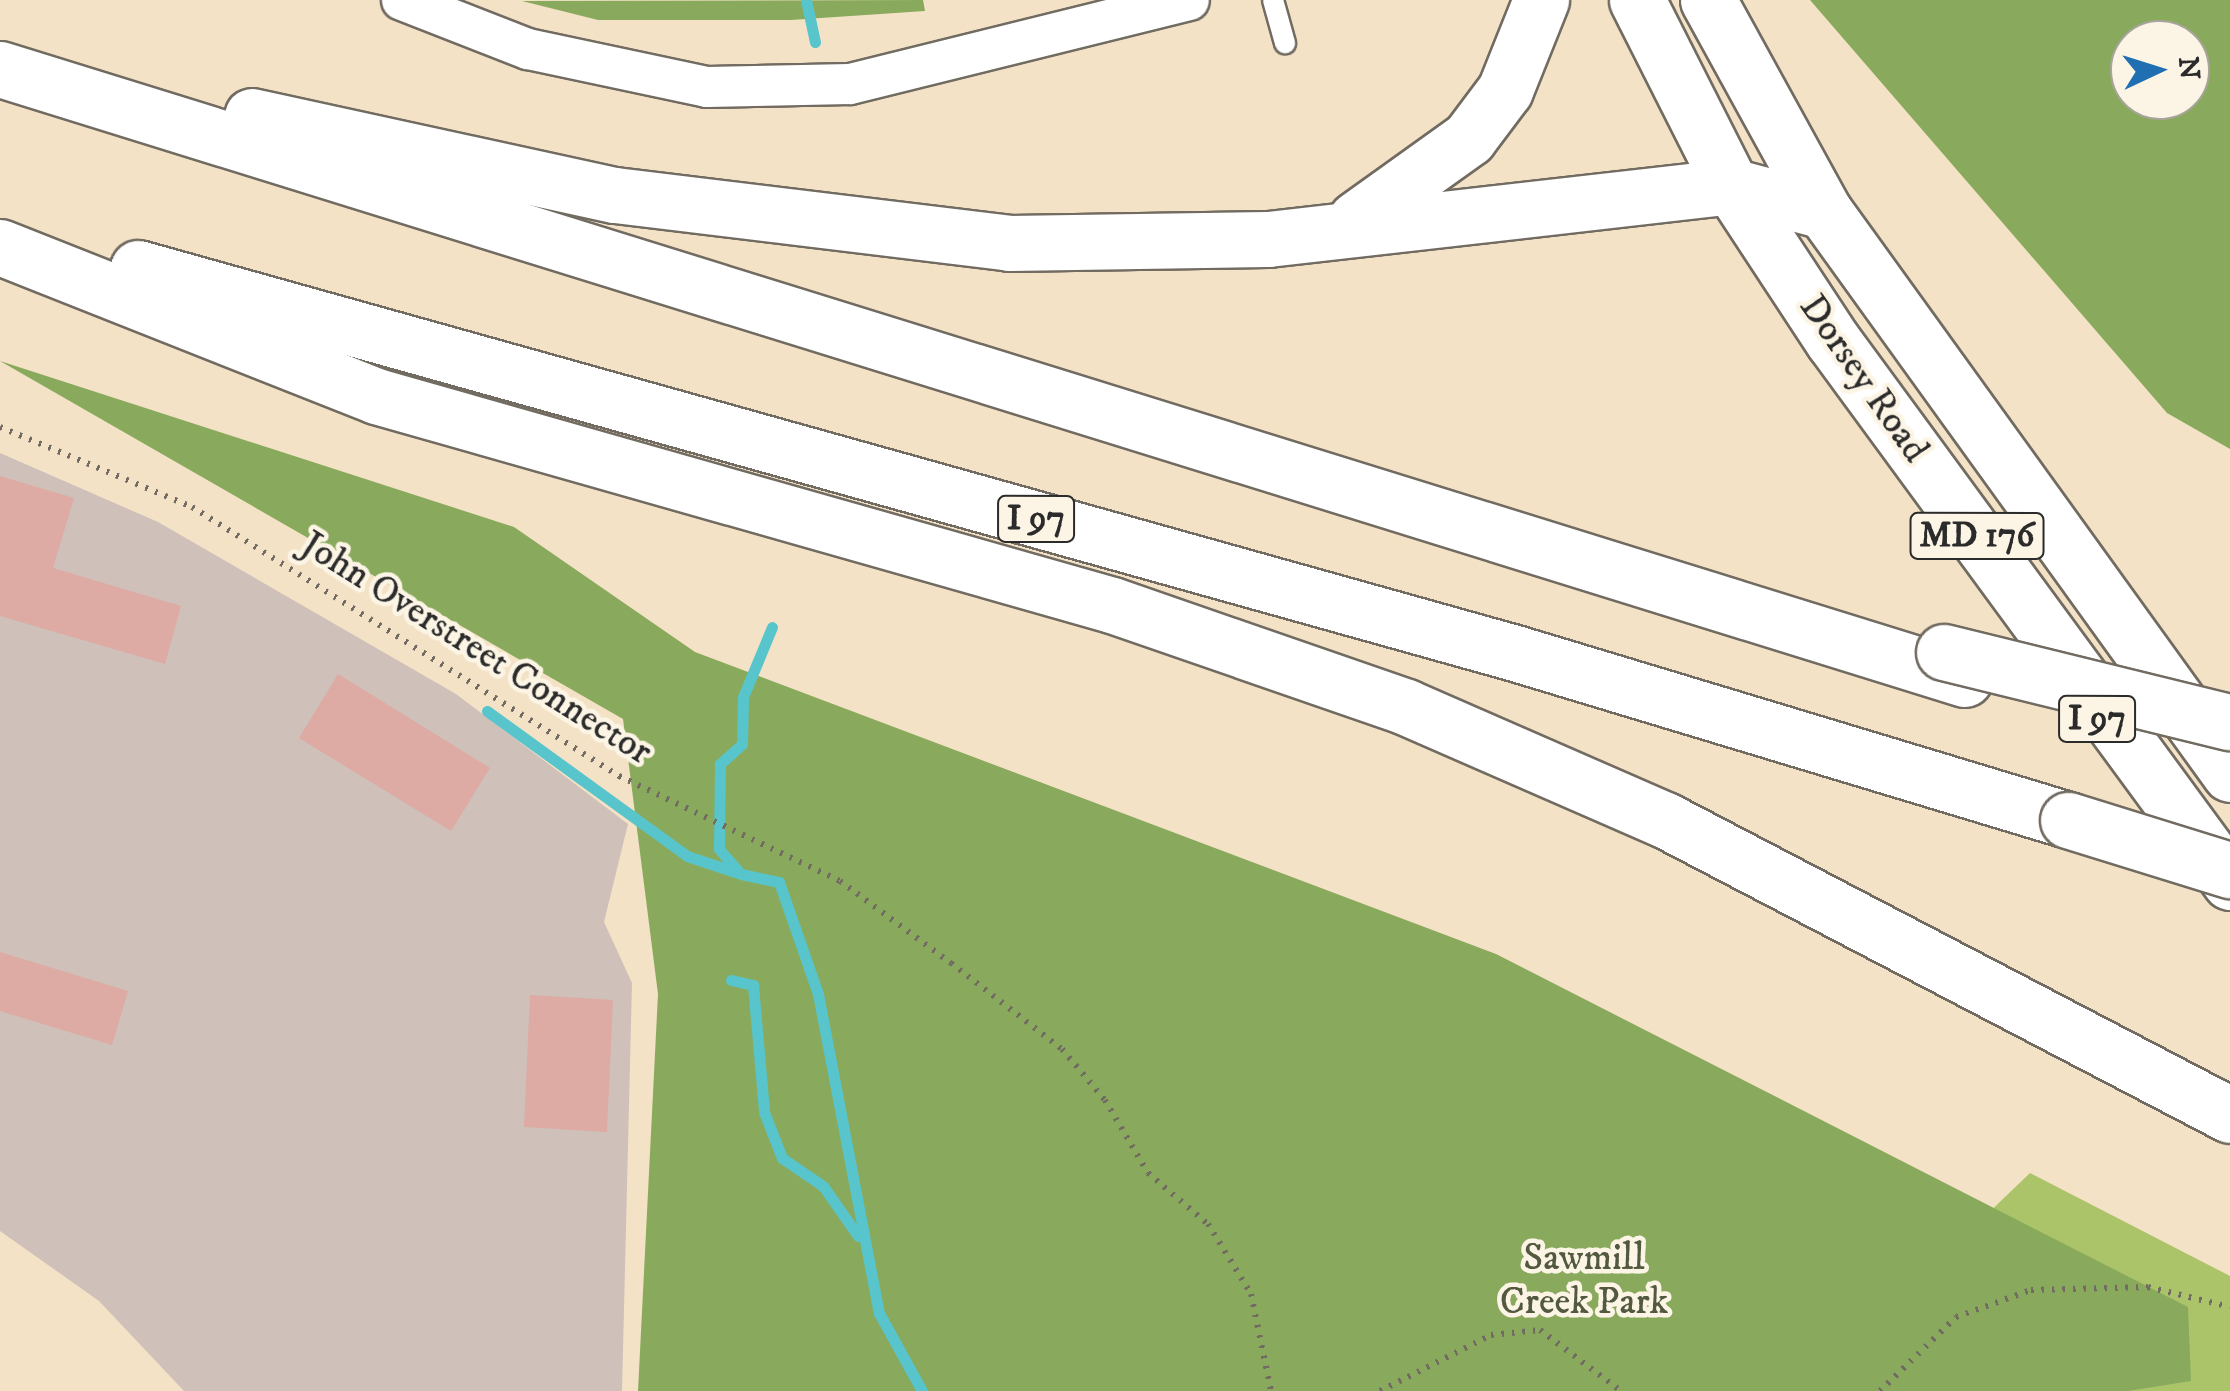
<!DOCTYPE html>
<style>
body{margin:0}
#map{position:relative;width:2230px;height:1391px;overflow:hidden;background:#f4e2c6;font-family:"IM FELL DW Pica",serif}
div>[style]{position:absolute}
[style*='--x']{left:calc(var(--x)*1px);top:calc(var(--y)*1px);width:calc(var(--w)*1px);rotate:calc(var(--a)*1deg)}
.industrial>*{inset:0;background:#cfc0ba}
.green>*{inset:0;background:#acc469}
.forest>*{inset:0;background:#89aa5d}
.stream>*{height:11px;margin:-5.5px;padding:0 5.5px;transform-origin:5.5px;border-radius:5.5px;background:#57c5cb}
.building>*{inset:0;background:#ddaaa4}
.path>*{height:6px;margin-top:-3px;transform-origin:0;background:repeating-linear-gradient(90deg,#716b61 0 2.5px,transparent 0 10.5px)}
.roads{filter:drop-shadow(2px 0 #716b61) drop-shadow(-2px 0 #716b61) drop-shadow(0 2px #716b61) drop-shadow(0 -2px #716b61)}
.service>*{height:20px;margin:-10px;padding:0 10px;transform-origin:10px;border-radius:10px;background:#fff}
.minor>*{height:40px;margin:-20px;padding:0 20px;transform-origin:20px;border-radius:20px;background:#fff}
.primary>*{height:55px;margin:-27.5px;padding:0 27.5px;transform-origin:27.5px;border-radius:27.5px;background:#fff}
.motorway>*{height:55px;margin:-27.5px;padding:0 27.5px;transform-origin:27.5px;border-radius:27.5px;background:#fff}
.bridges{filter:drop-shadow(2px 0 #716b61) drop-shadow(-2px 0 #716b61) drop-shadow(0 2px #716b61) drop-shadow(0 -2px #716b61)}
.motorway-bridge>*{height:55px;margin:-27.5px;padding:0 27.5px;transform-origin:27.5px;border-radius:27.5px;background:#fff}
span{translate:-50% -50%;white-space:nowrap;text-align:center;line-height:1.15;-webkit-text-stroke:9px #fcf5e5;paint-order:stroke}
.shield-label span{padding:2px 8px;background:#fcf5e5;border:2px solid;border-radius:8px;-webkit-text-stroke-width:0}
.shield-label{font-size:35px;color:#2b2b2b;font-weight:700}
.street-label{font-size:38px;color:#2b2b2b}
.park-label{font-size:38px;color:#52593e}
.north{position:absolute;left:2110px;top:20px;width:100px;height:100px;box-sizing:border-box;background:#fcf5e5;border:2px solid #a8a49b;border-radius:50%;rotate:86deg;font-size:28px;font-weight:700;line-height:40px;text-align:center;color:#2b2b2b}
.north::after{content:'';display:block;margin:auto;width:35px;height:45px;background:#1f6fb2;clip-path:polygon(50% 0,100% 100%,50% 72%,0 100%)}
</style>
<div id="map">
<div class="industrial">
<div style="clip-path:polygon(0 453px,158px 522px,456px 694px,628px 824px,604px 922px,632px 983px,622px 1391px,184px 1391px,99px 1301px,0 1231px)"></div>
</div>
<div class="green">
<div style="clip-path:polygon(2030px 1173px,2230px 1276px,2230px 1391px,1803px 1391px)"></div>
</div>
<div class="forest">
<div style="clip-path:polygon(923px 0,925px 11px,791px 20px,598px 20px,522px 1px)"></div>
<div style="clip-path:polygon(evenodd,1810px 0,2230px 0,2230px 449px,2167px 413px,1810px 0,2130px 40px,2190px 40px,2190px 100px,2130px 100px,2130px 40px)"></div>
<div style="clip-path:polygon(0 361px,514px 527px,695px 652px,1496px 954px,2188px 1307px,2191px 1381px,2128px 1391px,638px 1391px,658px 994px,623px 719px)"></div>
</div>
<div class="stream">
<div style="--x:806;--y:0;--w:43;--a:77.9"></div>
<div style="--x:772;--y:627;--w:76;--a:112.5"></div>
<div style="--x:743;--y:697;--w:47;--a:91.2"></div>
<div style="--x:742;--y:744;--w:30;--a:138"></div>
<div style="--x:720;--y:764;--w:85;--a:90.7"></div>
<div style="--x:719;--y:849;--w:33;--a:49"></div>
<div style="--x:741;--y:874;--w:39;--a:12"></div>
<div style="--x:779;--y:882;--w:119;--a:70.8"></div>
<div style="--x:818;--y:994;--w:325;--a:79.2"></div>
<div style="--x:879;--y:1313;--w:89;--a:61.1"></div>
<div style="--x:487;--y:711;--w:247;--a:35.9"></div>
<div style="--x:687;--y:856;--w:54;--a:18.4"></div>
<div style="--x:731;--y:980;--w:23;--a:13"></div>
<div style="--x:753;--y:985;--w:127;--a:85"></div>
<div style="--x:764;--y:1112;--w:49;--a:68.6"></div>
<div style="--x:782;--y:1158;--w:50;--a:34.3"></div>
<div style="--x:823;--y:1186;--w:61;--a:55"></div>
</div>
<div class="building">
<div style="clip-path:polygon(0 476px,74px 498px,53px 568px,181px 606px,165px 664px,0 616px)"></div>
<div style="clip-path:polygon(338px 674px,490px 768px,451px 831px,299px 738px)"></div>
<div style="clip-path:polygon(0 952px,128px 991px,112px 1045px,0 1011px)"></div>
<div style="clip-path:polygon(530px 995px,613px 1000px,607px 1132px,524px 1127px)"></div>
</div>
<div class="path">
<div style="--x:0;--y:427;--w:208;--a:22.6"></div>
<div style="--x:192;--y:507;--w:505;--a:32.21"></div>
<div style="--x:619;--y:776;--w:245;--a:25.4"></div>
<div style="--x:840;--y:881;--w:138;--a:36.5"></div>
<div style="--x:951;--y:963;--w:140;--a:37.8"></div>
<div style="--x:1062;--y:1049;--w:67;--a:49.9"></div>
<div style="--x:1105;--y:1100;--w:85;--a:59.5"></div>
<div style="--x:1148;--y:1173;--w:79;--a:40.4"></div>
<div style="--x:1208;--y:1224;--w:82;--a:58.4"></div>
<div style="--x:1251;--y:1294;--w:99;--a:78.3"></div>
<div style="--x:1380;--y:1391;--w:124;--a:-26.8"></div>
<div style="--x:1491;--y:1335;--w:49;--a:-5.8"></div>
<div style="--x:1540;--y:1330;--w:101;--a:37"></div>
<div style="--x:1880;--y:1391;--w:106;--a:-44.2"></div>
<div style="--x:1956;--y:1317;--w:80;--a:-19.8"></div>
<div style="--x:2031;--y:1290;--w:117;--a:-1.5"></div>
<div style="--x:2148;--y:1287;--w:84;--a:13.7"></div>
</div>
<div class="roads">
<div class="service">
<div style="--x:1273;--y:0;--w:45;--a:74.4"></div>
</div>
<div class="minor">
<div style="--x:402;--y:0;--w:135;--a:21.3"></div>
<div style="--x:528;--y:49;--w:183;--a:12"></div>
<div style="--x:707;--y:87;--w:143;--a:-1.2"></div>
<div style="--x:850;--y:84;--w:349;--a:-13.9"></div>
</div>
<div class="primary">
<div style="--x:1637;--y:0;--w:208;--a:63.2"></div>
<div style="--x:1731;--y:186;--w:186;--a:56.7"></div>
<div style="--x:1833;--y:341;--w:671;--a:53.73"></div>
<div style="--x:1708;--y:0;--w:241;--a:61.2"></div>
<div style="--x:1824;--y:211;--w:694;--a:54.2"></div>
</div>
<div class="motorway">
<div style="--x:0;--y:69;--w:2057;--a:17.25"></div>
<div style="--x:252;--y:116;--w:371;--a:12.3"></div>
<div style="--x:615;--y:195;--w:397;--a:6.9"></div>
<div style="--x:1009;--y:243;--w:259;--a:-0.9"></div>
<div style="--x:1268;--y:239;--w:466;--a:-6.5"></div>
<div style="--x:1731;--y:186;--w:96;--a:15"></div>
<div style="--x:1356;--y:219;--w:139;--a:-35.6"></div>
<div style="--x:1469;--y:138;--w:60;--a:-53.1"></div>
<div style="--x:1505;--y:90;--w:97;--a:-68.2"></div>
<div style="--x:0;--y:247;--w:404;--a:21.6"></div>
<div style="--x:376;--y:396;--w:765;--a:15.85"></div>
<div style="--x:1112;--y:605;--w:311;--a:19.1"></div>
<div style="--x:1406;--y:707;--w:283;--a:23.6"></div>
<div style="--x:1665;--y:820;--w:637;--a:27.57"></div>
<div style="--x:138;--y:268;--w:1430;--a:15.62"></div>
<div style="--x:1515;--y:653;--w:578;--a:16.8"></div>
</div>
</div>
<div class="bridges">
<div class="motorway-bridge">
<div style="--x:1944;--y:652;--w:294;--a:13.8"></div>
<div style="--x:2068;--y:820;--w:170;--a:17.2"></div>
</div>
</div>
<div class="shield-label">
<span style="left:1036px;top:519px">I 97</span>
<span style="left:1977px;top:536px">MD 176</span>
<span style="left:2097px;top:719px">I 97</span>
</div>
<div class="street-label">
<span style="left:1863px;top:379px;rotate:55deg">Dorsey Road</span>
<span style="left:476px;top:649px;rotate:32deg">John Overstreet Connector</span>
</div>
<div class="park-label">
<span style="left:1584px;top:1281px">Sawmill<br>Creek Park</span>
</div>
<div class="north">N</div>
</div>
